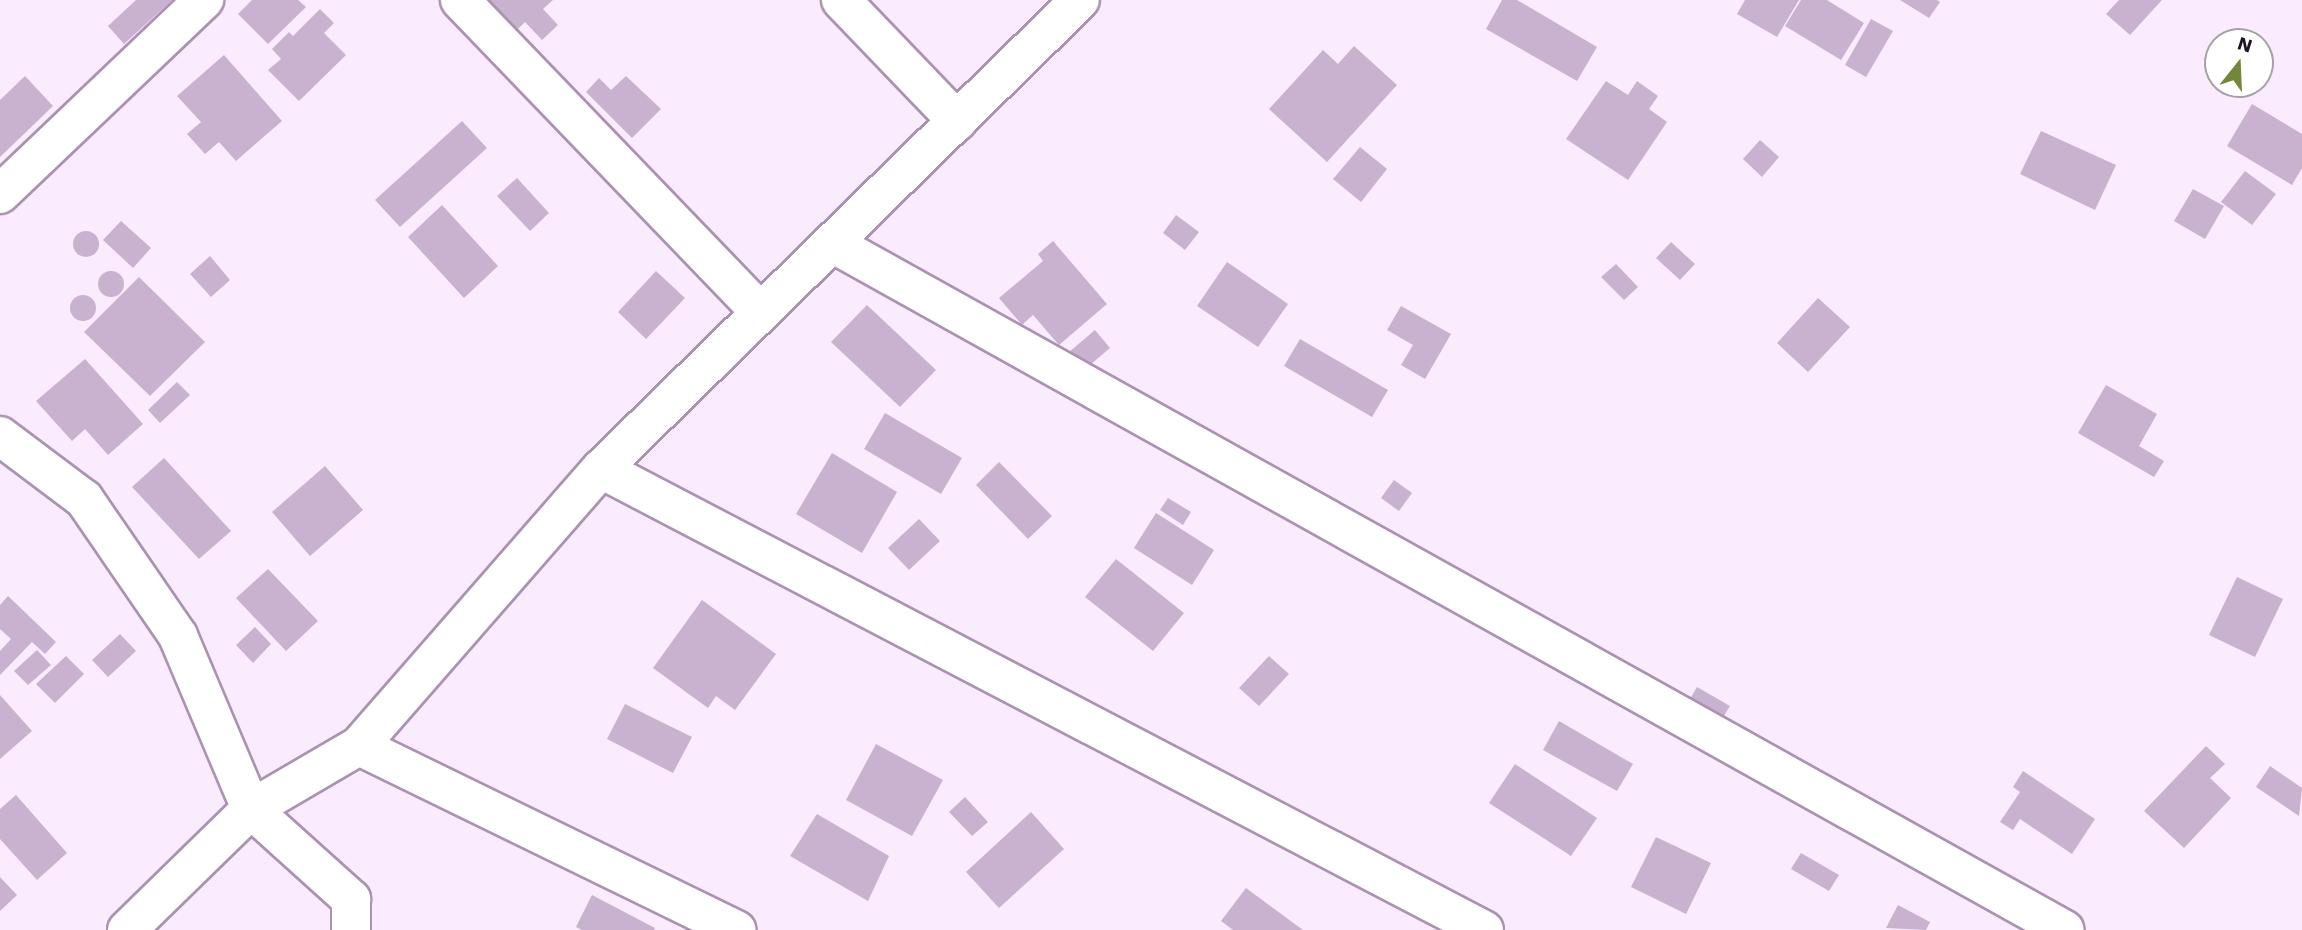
<!DOCTYPE html>
<style>
body{margin:0}
#map{position:relative;width:2302px;height:930px;overflow:hidden;background:#faebfe;font-family:"Work Sans",sans-serif}
div>[style]{position:absolute}
[style*='--x']{left:calc(var(--x)*1px);top:calc(var(--y)*1px);width:calc(var(--w)*1px);rotate:calc(var(--a)*1deg)}
.building>*{inset:0;background:#c9b2d0}
.round{border-radius:50%}
.roads{filter:drop-shadow(2px 0 #aa93b1) drop-shadow(-2px 0 #aa93b1) drop-shadow(0 2px #aa93b1) drop-shadow(0 -2px #aa93b1)}
.minor>*{height:38px;margin:-19px;padding:0 19px;transform-origin:19px;border-radius:19px;background:#fff}
span{translate:-50% -50%;white-space:nowrap;text-align:center;line-height:1.15;-webkit-text-stroke:5px #fff;paint-order:stroke}
.north{position:absolute;left:2204px;top:28px;width:70px;height:70px;box-sizing:border-box;background:#fff;border:2px solid #a5a1a6;border-radius:50%;rotate:18deg;font-size:19px;font-weight:700;line-height:28px;text-align:center;color:#1d1520}
.north::after{content:'';display:block;margin:auto;width:24px;height:32px;background:#748737;clip-path:polygon(50% 0,100% 100%,50% 72%,0 100%)}
</style>
<div id="map">
<div class="building">
<div style="clip-path:polygon(136px 0,172px 0,124px 44px,108px 26px)"></div>
<div style="clip-path:polygon(252px 0,298px 0,306px 7px,268px 44px,238px 14px)"></div>
<div style="clip-path:polygon(489px 0,553px 0,543px 9px,558px 25px,542px 40px,525px 22px,517px 30px)"></div>
<div style="clip-path:polygon(1502px 0,1517px 0,1597px 47px,1577px 81px,1486px 29px)"></div>
<div style="clip-path:polygon(1745px 0,1799px 0,1777px 37px,1737px 14px)"></div>
<div style="clip-path:polygon(1801px 0,1827px 0,1864px 23px,1841px 60px,1785px 26px)"></div>
<div style="clip-path:polygon(1900px 0,1937px 0,1940px 2px,1929px 18px)"></div>
<div style="clip-path:polygon(2119px 0,2162px 0,2130px 35px,2106px 14px)"></div>
<div style="clip-path:polygon(320px 9px,334px 23px,324px 33px,346px 55px,299px 101px,268px 70px,281px 59px,272px 49px,289px 32px,293px 36px)"></div>
<div style="clip-path:polygon(1871px 19px,1893px 31px,1866px 77px,1845px 65px)"></div>
<div style="clip-path:polygon(1354px 46px,1397px 85px,1327px 162px,1269px 109px,1323px 50px,1338px 64px)"></div>
<div style="clip-path:polygon(224px 55px,282px 121px,236px 161px,219px 142px,205px 154px,187px 134px,201px 122px,177px 96px)"></div>
<div style="clip-path:polygon(25px 76px,53px 106px,0 157px,0 100px)"></div>
<div style="clip-path:polygon(626px 76px,661px 109px,632px 138px,586px 92px,599px 78px,611px 90px)"></div>
<div style="clip-path:polygon(1606px 81px,1628px 95px,1637px 81px,1658px 96px,1649px 109px,1667px 122px,1628px 180px,1566px 139px)"></div>
<div style="clip-path:polygon(2252px 104px,2302px 134px,2302px 168px,2292px 185px,2227px 146px)"></div>
<div style="clip-path:polygon(462px 121px,487px 148px,400px 227px,375px 200px)"></div>
<div style="clip-path:polygon(2041px 131px,2116px 165px,2095px 210px,2020px 174px)"></div>
<div style="clip-path:polygon(1760px 140px,1779px 157px,1762px 177px,1743px 159px)"></div>
<div style="clip-path:polygon(1360px 147px,1387px 169px,1361px 202px,1333px 179px)"></div>
<div style="clip-path:polygon(2245px 171px,2276px 194px,2252px 225px,2221px 202px)"></div>
<div style="clip-path:polygon(517px 178px,549px 213px,530px 231px,497px 196px)"></div>
<div style="clip-path:polygon(2193px 189px,2224px 206px,2205px 239px,2174px 221px)"></div>
<div style="clip-path:polygon(442px 205px,498px 266px,464px 298px,408px 237px)"></div>
<div style="clip-path:polygon(1176px 215px,1199px 232px,1185px 250px,1163px 233px)"></div>
<div style="clip-path:polygon(121px 221px,151px 248px,133px 268px,103px 240px)"></div>
<div class="round" style="left:73px;top:231px;width:26px;height:26px"></div>
<div style="clip-path:polygon(1053px 241px,1107px 304px,1059px 345px,1033px 315px,1022px 325px,999px 298px,1043px 261px,1038px 254px)"></div>
<div style="clip-path:polygon(1671px 242px,1695px 264px,1680px 280px,1656px 258px)"></div>
<div style="clip-path:polygon(210px 256px,230px 280px,211px 297px,190px 274px)"></div>
<div style="clip-path:polygon(1227px 262px,1288px 304px,1258px 347px,1197px 306px)"></div>
<div style="clip-path:polygon(1616px 264px,1638px 287px,1624px 300px,1601px 277px)"></div>
<div class="round" style="left:98px;top:271px;width:26px;height:26px"></div>
<div style="clip-path:polygon(656px 271px,685px 298px,646px 339px,618px 312px)"></div>
<div style="clip-path:polygon(139px 277px,205px 342px,150px 396px,84px 332px)"></div>
<div class="round" style="left:70px;top:295px;width:26px;height:26px"></div>
<div style="clip-path:polygon(1818px 298px,1850px 327px,1808px 372px,1777px 343px)"></div>
<div style="clip-path:polygon(867px 305px,936px 370px,900px 407px,831px 342px)"></div>
<div style="clip-path:polygon(1401px 306px,1451px 334px,1425px 379px,1401px 365px,1413px 345px,1387px 330px)"></div>
<div style="clip-path:polygon(1095px 330px,1110px 348px,1084px 370px,1068px 353px)"></div>
<div style="clip-path:polygon(1300px 339px,1388px 390px,1372px 417px,1284px 366px)"></div>
<div style="clip-path:polygon(85px 359px,143px 424px,108px 455px,85px 429px,72px 441px,36px 401px)"></div>
<div style="clip-path:polygon(177px 382px,190px 395px,160px 423px,148px 410px)"></div>
<div style="clip-path:polygon(2106px 385px,2157px 414px,2139px 446px,2164px 461px,2154px 477px,2078px 433px)"></div>
<div style="clip-path:polygon(885px 413px,962px 458px,941px 494px,864px 449px)"></div>
<div style="clip-path:polygon(832px 453px,897px 492px,862px 553px,796px 514px)"></div>
<div style="clip-path:polygon(164px 458px,231px 531px,199px 559px,132px 487px)"></div>
<div style="clip-path:polygon(999px 462px,1052px 516px,1028px 539px,976px 485px)"></div>
<div style="clip-path:polygon(325px 466px,363px 510px,310px 556px,272px 512px)"></div>
<div style="clip-path:polygon(1394px 480px,1412px 493px,1399px 511px,1381px 498px)"></div>
<div style="clip-path:polygon(1168px 498px,1191px 512px,1183px 525px,1160px 510px)"></div>
<div style="clip-path:polygon(1156px 513px,1214px 550px,1192px 585px,1134px 548px)"></div>
<div style="clip-path:polygon(919px 519px,940px 541px,909px 570px,888px 548px)"></div>
<div style="clip-path:polygon(1116px 559px,1184px 613px,1153px 651px,1085px 597px)"></div>
<div style="clip-path:polygon(268px 569px,318px 621px,286px 651px,236px 598px)"></div>
<div style="clip-path:polygon(2237px 577px,2283px 599px,2255px 657px,2209px 635px)"></div>
<div style="clip-path:polygon(8px 596px,56px 642px,45px 654px,32px 642px,0 675px,0 651px,11px 639px,0 629px,0 605px)"></div>
<div style="clip-path:polygon(702px 600px,776px 654px,735px 710px,716px 696px,708px 708px,653px 668px)"></div>
<div style="clip-path:polygon(255px 627px,271px 644px,253px 663px,236px 645px)"></div>
<div style="clip-path:polygon(120px 634px,136px 651px,108px 677px,92px 660px)"></div>
<div style="clip-path:polygon(37px 650px,51px 665px,28px 685px,14px 671px)"></div>
<div style="clip-path:polygon(66px 656px,84px 674px,55px 703px,36px 684px)"></div>
<div style="clip-path:polygon(1269px 656px,1289px 674px,1259px 706px,1239px 688px)"></div>
<div style="clip-path:polygon(1697px 687px,1730px 706px,1715px 730px,1683px 711px)"></div>
<div style="clip-path:polygon(0 695px,32px 731px,0 759px)"></div>
<div style="clip-path:polygon(625px 704px,692px 737px,673px 773px,607px 739px)"></div>
<div style="clip-path:polygon(1559px 721px,1633px 764px,1617px 791px,1543px 750px)"></div>
<div style="clip-path:polygon(876px 744px,943px 780px,912px 836px,846px 800px)"></div>
<div style="clip-path:polygon(2206px 746px,2225px 764px,2210px 778px,2231px 798px,2184px 848px,2144px 811px)"></div>
<div style="clip-path:polygon(1515px 764px,1597px 818px,1571px 856px,1489px 803px)"></div>
<div style="clip-path:polygon(2270px 766px,2302px 788px,2299px 816px,2256px 787px)"></div>
<div style="clip-path:polygon(2023px 771px,2095px 819px,2072px 854px,2020px 819px,2013px 830px,2000px 822px,2020px 792px,2013px 787px)"></div>
<div style="clip-path:polygon(16px 795px,67px 853px,37px 880px,0 839px,0 809px)"></div>
<div style="clip-path:polygon(965px 797px,988px 822px,972px 836px,949px 812px)"></div>
<div style="clip-path:polygon(1031px 812px,1064px 849px,999px 908px,966px 872px)"></div>
<div style="clip-path:polygon(817px 814px,889px 856px,868px 901px,790px 856px)"></div>
<div style="clip-path:polygon(1656px 837px,1711px 863px,1686px 914px,1631px 887px)"></div>
<div style="clip-path:polygon(1801px 853px,1839px 875px,1829px 891px,1791px 869px)"></div>
<div style="clip-path:polygon(0 877px,17px 895px,0 911px)"></div>
<div style="clip-path:polygon(1246px 888px,1303px 930px,1233px 930px,1221px 921px)"></div>
<div style="clip-path:polygon(592px 895px,655px 928px,654px 930px,582px 930px,576px 927px)"></div>
<div style="clip-path:polygon(1898px 905px,1930px 922px,1926px 930px,1886px 928px)"></div>
</div>
<div class="roads">
<div class="minor">
<div style="--x:460;--y:0;--w:433;--a:46.1"></div>
<div style="--x:841;--y:0;--w:168;--a:46.2"></div>
<div style="--x:0;--y:194;--w:282;--a:-43.6"></div>
<div style="--x:832;--y:243;--w:1411;--a:29.13"></div>
<div style="--x:0;--y:436;--w:105;--a:36.9"></div>
<div style="--x:84;--y:499;--w:166;--a:55.5"></div>
<div style="--x:178;--y:636;--w:188;--a:67.1"></div>
<div style="--x:251;--y:809;--w:135;--a:42"></div>
<div style="--x:351;--y:899;--w:31;--a:90"></div>
<div style="--x:601;--y:469;--w:996;--a:27.57"></div>
<div style="--x:359;--y:746;--w:420;--a:26"></div>
<div style="--x:127;--y:930;--w:173;--a:-44.3"></div>
<div style="--x:251;--y:809;--w:125;--a:-30.3"></div>
<div style="--x:359;--y:746;--w:368;--a:-48.9"></div>
<div style="--x:601;--y:469;--w:670;--a:-44.4"></div>
</div>
</div>
<div class="north">N</div>
</div>
